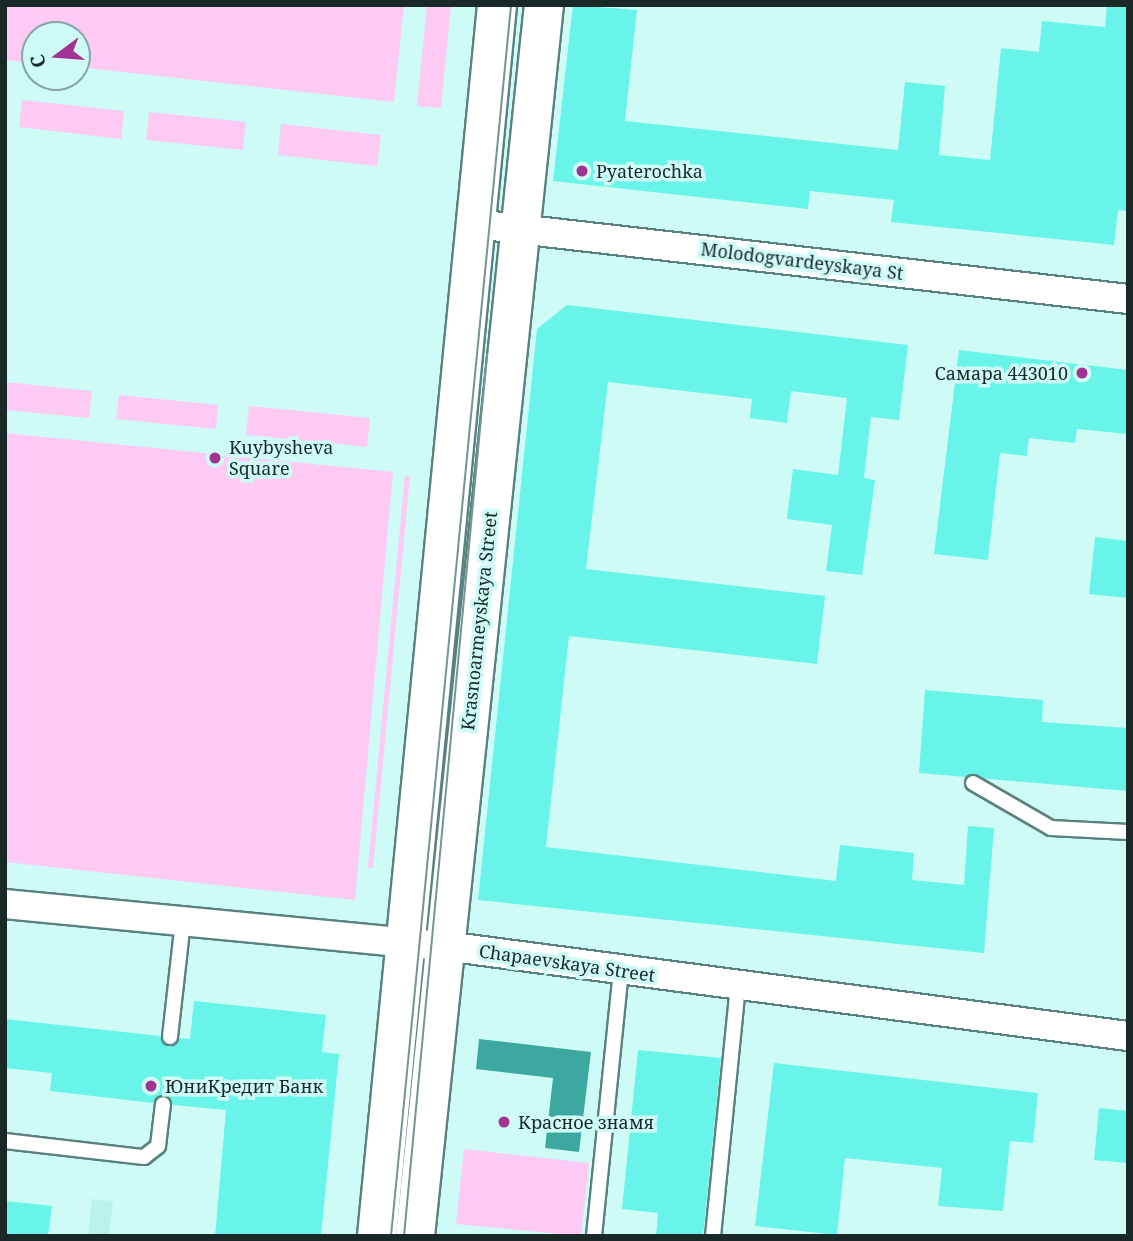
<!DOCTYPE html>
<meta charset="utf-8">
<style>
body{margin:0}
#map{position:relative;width:1133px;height:1241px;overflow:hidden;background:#cefbf6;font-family:"Noto Serif",serif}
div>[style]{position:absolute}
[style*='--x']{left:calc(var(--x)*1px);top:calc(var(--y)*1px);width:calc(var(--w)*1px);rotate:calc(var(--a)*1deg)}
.built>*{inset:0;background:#baf1ea}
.green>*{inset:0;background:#fdcaf3}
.water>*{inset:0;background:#3da8a0}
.building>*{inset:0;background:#69f4e9}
.roads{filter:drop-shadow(2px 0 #59827e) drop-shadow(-2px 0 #59827e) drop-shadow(0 2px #59827e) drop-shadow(0 -2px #59827e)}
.service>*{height:14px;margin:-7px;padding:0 7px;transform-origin:7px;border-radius:7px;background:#fff}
.minor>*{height:28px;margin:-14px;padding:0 14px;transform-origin:14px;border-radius:14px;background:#fff}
.secondary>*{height:38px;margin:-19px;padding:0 19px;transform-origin:19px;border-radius:19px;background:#fff}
.tram>*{height:2px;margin:-1px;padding:0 1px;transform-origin:1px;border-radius:1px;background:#759592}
.dots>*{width:19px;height:19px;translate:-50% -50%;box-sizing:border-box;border:4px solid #cefbf6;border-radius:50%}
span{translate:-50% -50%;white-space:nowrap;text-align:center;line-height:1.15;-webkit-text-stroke:7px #cefbf6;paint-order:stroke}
.poi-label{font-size:18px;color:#182928}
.left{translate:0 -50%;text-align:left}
.right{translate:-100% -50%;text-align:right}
.street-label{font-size:18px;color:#182928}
.frame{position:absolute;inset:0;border:7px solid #182928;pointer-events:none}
.north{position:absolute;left:21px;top:21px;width:70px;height:70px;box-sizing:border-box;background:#cefbf6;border:2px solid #85a7a4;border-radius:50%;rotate:254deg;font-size:19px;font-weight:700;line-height:28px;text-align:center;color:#182928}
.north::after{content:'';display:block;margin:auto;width:24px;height:32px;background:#a13493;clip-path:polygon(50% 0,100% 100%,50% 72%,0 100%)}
</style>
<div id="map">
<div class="built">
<div style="clip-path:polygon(92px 1199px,113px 1201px,109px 1236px,88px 1236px)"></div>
</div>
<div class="green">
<div style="clip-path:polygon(5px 5px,404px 5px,394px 102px,77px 67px,77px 35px,35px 35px,35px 63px,5px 60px)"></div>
<div style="clip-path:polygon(427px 5px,451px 5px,441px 108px,417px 106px)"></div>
<div style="clip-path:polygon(22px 100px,124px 111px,121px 139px,19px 127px)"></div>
<div style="clip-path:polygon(149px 112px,246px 122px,243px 150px,146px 140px)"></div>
<div style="clip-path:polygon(281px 124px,381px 135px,377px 166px,278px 155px)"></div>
<div style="clip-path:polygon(5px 382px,92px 391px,89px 418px,5px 410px)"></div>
<div style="clip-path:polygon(119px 395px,218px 405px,216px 429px,116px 419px)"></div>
<div style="clip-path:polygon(249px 406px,370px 418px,367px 447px,246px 435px)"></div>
<div style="clip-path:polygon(5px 433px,393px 472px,355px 900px,5px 862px)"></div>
<div style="clip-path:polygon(405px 475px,410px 476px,373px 868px,368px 868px)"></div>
<div style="clip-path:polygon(464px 1149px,589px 1163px,581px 1236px,456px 1224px)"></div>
</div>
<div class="water">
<div style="clip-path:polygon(479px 1039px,591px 1052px,579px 1152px,545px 1148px,553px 1078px,476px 1069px)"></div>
</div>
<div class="building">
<div style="clip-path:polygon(573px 5px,637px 10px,625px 121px,898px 150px,905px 82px,945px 86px,939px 155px,990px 160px,1001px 48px,1039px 52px,1042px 21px,1105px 27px,1107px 5px,1128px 5px,1128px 211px,1118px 210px,1114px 245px,891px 222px,894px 200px,810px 191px,808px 209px,553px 181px)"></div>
<div style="clip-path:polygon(567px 305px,908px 345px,899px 420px,871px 417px,864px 478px,875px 480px,862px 575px,826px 571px,832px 525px,787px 519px,793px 469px,838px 475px,847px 398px,791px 391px,787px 423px,750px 418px,752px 399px,608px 382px,586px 569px,825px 596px,817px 664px,569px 636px,546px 847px,836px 881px,840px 845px,914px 853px,912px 880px,964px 885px,968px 826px,994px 828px,984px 953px,478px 900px,537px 329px)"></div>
<div style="clip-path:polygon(959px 350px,1128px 370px,1128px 434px,1077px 429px,1075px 443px,1029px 438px,1027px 456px,1000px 453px,988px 560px,934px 554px)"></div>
<div style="clip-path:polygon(1095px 537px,1128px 541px,1128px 598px,1089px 594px)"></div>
<div style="clip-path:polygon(925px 690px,1043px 700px,1042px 722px,1128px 728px,1128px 791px,919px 773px)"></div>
<div style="clip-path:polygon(194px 1001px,326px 1015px,322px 1052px,339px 1054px,321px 1236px,215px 1236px,226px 1110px,173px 1105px,163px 1094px,153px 1103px,50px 1091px,52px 1073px,5px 1068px,5px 1019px,160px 1036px,170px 1047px,180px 1038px,190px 1039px)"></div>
<div style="clip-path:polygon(638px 1050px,721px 1058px,703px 1236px,656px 1236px,658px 1213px,622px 1209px)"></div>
<div style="clip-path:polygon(774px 1063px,1038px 1093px,1033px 1143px,1010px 1141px,1003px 1211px,938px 1206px,942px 1168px,845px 1158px,837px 1235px,755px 1226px)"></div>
<div style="clip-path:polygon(1099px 1108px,1128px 1111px,1128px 1163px,1094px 1160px)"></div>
<div style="clip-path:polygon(5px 1201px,52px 1206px,48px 1236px,5px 1236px)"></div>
</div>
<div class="roads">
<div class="service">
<div style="--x:973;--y:783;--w:90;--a:30"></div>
<div style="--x:1051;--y:828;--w:77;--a:3"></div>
<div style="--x:170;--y:1037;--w:117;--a:-83.6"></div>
<div style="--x:5;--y:1141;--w:140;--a:6.6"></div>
<div style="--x:144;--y:1157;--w:18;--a:-38"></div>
<div style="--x:158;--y:1146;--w:42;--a:-83.2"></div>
<div style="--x:594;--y:1236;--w:267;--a:-84.2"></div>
<div style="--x:713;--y:1236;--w:252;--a:-84.3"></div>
</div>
<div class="minor">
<div style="--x:475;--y:224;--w:657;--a:6.55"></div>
<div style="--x:5;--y:904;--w:442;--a:5.5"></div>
<div style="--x:445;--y:946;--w:689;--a:7.51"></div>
</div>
<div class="secondary">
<div style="--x:377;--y:1236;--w:1237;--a:-84.43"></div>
<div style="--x:415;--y:1236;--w:1238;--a:-84.02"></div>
</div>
</div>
<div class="tram">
<div style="--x:391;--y:1236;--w:1237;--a:-84.43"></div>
<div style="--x:404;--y:1236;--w:886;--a:-84.62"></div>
</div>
<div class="dots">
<div style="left:582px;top:171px;background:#a13493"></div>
<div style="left:1082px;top:373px;background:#a13493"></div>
<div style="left:215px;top:458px;background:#a13493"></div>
<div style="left:151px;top:1086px;background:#a13493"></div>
<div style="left:504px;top:1122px;background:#a13493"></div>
</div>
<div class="poi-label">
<span class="left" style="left:596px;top:171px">Pyaterochka</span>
<span class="right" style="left:1068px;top:373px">Самара 443010</span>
<span class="left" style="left:229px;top:458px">Kuybysheva<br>Square</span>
<span class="left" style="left:165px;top:1086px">ЮниКредит Банк</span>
<span class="left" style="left:518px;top:1122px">Красное знамя</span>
</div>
<div class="street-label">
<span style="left:802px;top:261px;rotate:7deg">Molodogvardeyskaya St</span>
<span style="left:479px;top:621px;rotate:-84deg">Krasnoarmeyskaya Street</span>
<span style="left:567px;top:963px;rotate:8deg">Chapaevskaya Street</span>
</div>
<div class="frame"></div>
<div class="north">С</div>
</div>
